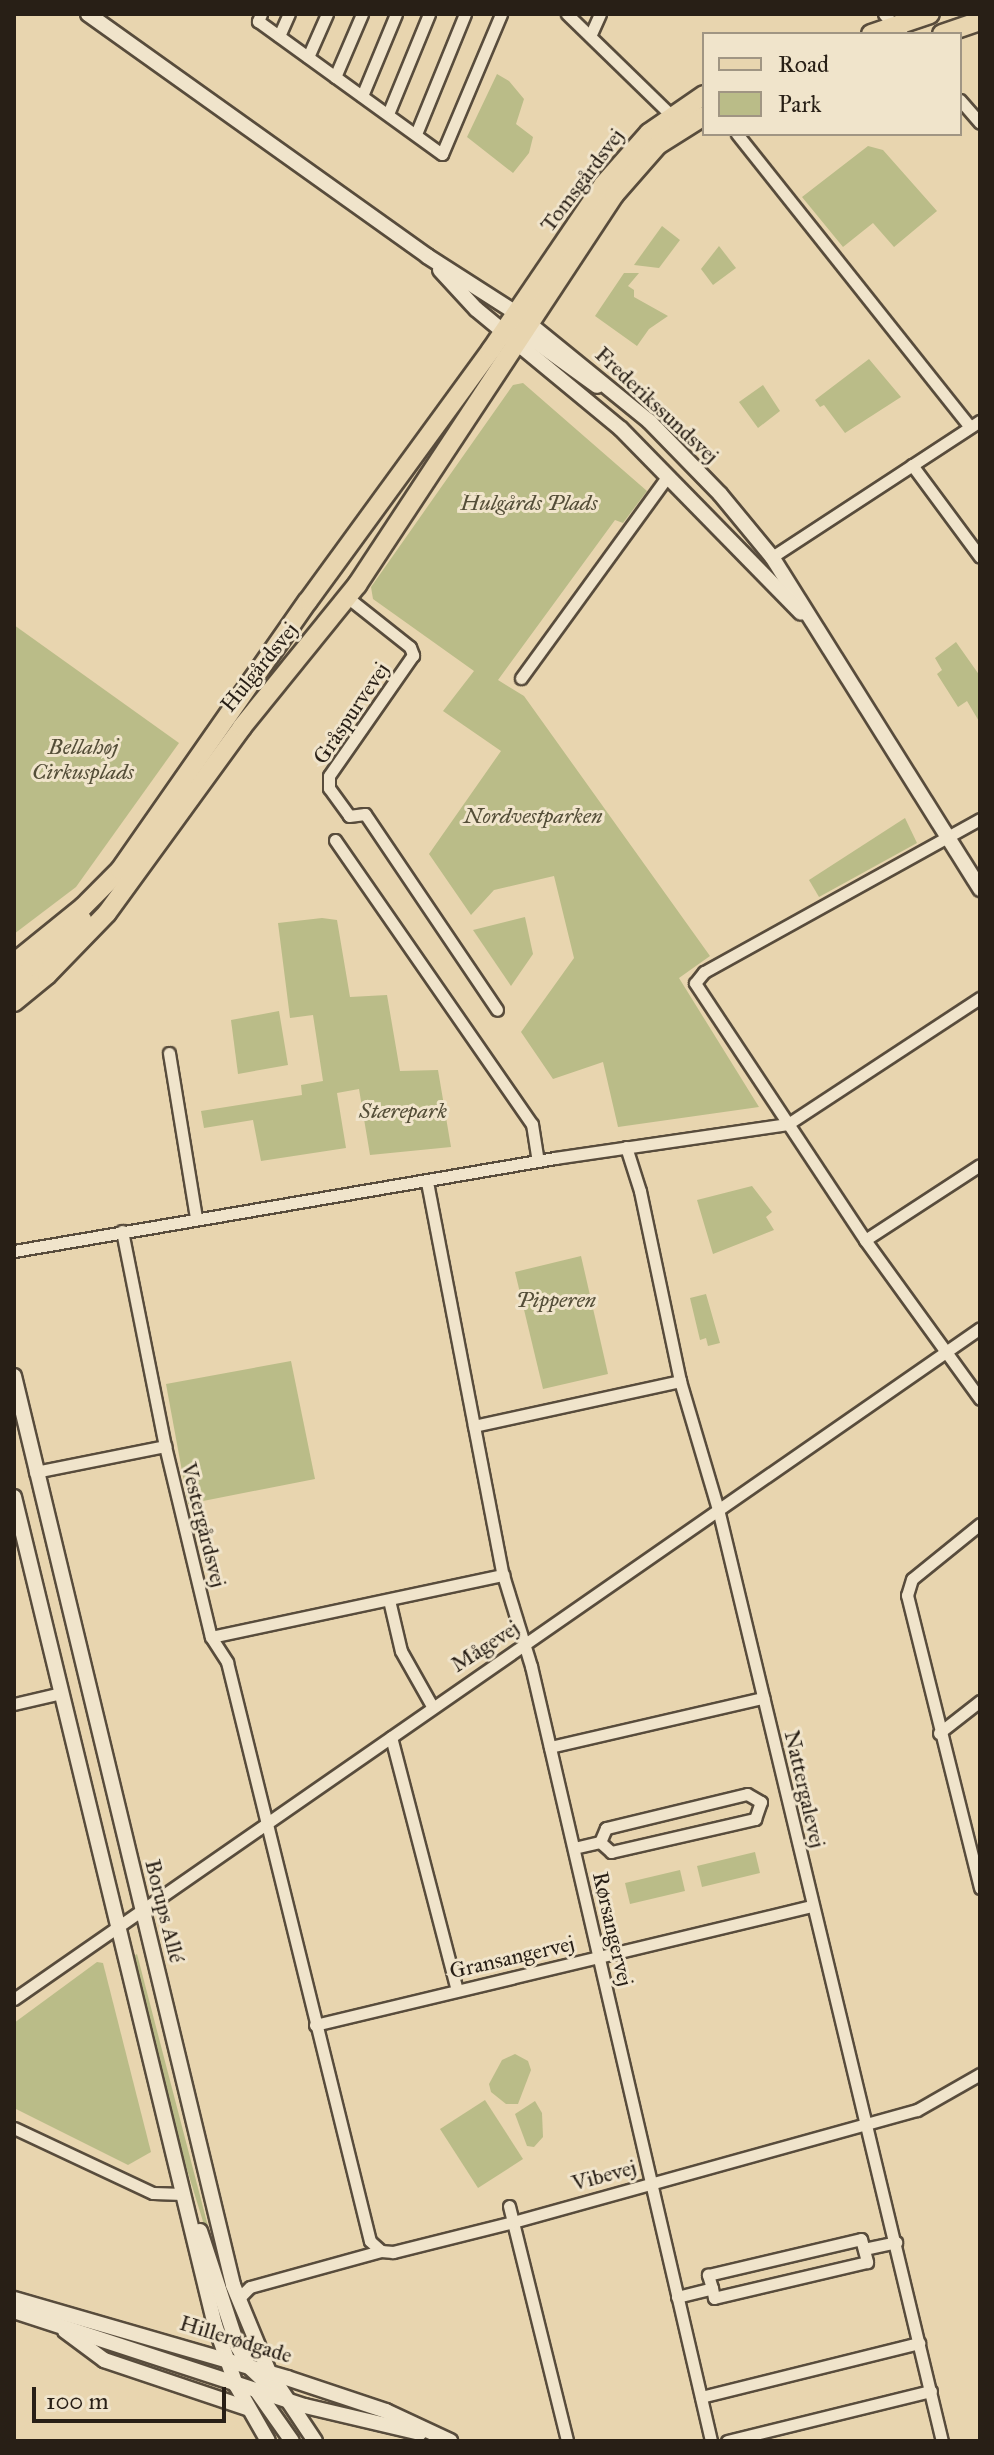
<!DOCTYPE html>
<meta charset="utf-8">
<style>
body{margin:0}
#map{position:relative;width:994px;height:2455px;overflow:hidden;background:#e8d5af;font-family:"IM FELL Great Primer",serif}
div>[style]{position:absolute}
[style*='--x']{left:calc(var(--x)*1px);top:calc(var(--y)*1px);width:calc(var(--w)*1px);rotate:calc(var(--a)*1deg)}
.green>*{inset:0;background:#babc88}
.roads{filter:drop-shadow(2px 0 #584c3c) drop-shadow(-2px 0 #584c3c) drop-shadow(0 2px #584c3c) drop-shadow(0 -2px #584c3c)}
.minor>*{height:11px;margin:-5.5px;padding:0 5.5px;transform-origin:5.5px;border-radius:5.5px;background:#f0e4cb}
.tertiary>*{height:14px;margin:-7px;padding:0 7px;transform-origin:7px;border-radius:7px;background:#f0e4cb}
.primary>*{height:18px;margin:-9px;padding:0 9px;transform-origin:9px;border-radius:9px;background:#e8d5af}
span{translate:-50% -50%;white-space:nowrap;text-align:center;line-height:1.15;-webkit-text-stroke:6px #f0e4cb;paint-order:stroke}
.street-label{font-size:22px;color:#281f16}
.park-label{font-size:22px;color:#544e38;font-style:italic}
.frame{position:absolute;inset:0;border:16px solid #281f16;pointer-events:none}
.legend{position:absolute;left:702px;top:32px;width:260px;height:104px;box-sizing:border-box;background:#f0e4cb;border:2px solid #a09583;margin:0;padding:10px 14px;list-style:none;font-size:24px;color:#281f16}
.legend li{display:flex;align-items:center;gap:16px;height:40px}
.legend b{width:40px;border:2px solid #a09583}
.scale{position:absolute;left:32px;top:2387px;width:194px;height:36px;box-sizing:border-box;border:4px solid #281f16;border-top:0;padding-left:10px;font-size:24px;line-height:28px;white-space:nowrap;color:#281f16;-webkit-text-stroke:6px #f0e4cb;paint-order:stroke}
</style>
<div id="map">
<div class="green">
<div style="clip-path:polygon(497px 74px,509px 81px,524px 99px,516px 124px,533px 137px,529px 153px,513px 173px,467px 137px)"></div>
<div style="clip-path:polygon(868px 146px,883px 150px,937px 211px,894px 247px,873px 223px,843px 247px,802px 197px)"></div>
<div style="clip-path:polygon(662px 226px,680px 240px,659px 268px,634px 265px)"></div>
<div style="clip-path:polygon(719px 246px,736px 268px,713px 285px,701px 269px)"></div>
<div style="clip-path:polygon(624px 273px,639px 273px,628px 286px,634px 290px,634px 297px,668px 316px,649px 329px,637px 346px,595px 316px)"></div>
<div style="clip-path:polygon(869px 359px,901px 397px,845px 433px,824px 405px,820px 407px,815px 400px)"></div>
<div style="clip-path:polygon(523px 383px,647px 491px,623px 523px,615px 520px,498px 680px,524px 696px,710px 956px,679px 978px,759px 1107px,618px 1127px,603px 1062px,553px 1079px,521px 1032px,574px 958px,554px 876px,494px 890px,471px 915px,429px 854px,501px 751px,443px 711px,474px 671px,373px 599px,371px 587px,513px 385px)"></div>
<div style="clip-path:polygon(763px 385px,780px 411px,758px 428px,739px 402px)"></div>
<div style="clip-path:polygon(14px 625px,179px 743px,76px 887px,14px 934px)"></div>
<div style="clip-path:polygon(956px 642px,980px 676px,980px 723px,967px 701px,958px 707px,937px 674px,942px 670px,935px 658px)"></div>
<div style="clip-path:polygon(905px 818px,917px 843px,819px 897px,809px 880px)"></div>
<div style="clip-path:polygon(525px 917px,533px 954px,511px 986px,473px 930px)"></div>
<div style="clip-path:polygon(322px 918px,337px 920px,350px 997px,387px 995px,400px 1071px,438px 1070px,451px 1147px,370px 1155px,359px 1089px,337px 1093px,346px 1148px,261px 1161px,253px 1120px,204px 1128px,201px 1111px,302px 1095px,301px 1085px,323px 1081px,313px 1015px,290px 1018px,278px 923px)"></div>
<div style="clip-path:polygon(279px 1011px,288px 1065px,238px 1074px,231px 1020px)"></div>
<div style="clip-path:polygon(752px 1186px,772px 1212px,766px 1217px,774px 1230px,713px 1254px,697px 1200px)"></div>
<div style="clip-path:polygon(581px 1256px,608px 1374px,543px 1389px,515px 1272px)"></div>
<div style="clip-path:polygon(706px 1294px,720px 1343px,708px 1346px,706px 1338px,700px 1340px,690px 1298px)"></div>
<div style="clip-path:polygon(291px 1361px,315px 1479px,188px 1504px,166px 1384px)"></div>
<div style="clip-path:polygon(755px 1852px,760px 1873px,702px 1887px,697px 1866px)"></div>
<div style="clip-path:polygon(680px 1870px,685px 1891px,630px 1904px,625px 1883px)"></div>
<div style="clip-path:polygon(137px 1954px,222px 2280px,240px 2331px,236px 2329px,185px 2163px,134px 1956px)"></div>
<div style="clip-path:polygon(97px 1962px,103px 1963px,151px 2152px,128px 2165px,14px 2108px,14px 2023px)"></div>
<div style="clip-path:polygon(515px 2054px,528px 2061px,531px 2070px,518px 2104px,506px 2104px,491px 2092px,489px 2084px,502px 2060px)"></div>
<div style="clip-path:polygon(485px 2100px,523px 2159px,478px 2188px,440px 2129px)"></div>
<div style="clip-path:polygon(535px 2101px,542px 2113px,543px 2137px,534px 2147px,527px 2146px,515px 2114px)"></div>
</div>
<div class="roads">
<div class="minor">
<div style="--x:261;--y:14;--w:8;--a:113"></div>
<div style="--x:258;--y:21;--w:227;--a:35.9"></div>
<div style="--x:442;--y:154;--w:152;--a:-67.1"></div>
<div style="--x:567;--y:14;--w:145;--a:44.2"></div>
<div style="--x:884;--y:14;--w:27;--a:48"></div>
<div style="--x:591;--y:34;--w:22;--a:-66"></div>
<div style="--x:279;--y:36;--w:24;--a:-66"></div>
<div style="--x:308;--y:57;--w:47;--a:-66.2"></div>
<div style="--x:335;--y:77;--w:69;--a:-66.8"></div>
<div style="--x:362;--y:96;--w:89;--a:-67.5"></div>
<div style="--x:960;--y:100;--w:30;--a:49"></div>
<div style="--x:388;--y:114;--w:108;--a:-67.7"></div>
<div style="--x:416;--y:134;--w:130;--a:-67.8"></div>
<div style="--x:737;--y:134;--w:374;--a:51.5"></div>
<div style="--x:912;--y:465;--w:114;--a:53.5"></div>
<div style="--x:772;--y:557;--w:249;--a:-33.2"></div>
<div style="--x:347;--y:597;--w:80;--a:38.4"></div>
<div style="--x:410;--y:647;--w:9;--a:69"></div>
<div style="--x:413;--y:655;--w:147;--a:124.8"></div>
<div style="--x:329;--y:776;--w:12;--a:90"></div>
<div style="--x:329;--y:788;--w:34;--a:54"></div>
<div style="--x:349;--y:816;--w:16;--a:-7"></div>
<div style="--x:365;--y:814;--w:236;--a:56"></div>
<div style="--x:521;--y:678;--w:250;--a:-54"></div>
<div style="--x:980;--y:819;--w:316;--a:151"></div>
<div style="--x:704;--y:972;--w:14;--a:129"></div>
<div style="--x:695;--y:983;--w:308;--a:56.5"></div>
<div style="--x:865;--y:1240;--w:196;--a:54.1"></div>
<div style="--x:335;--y:840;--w:346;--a:55.3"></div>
<div style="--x:532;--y:1124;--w:37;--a:81"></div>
<div style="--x:169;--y:1053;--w:167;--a:80.7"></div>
<div style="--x:626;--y:1147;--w:46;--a:72.3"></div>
<div style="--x:640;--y:1191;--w:194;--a:78.1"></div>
<div style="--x:680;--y:1381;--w:134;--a:73.5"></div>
<div style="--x:718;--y:1509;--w:959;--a:76.49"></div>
<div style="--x:427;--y:1182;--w:400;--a:79.1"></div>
<div style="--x:503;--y:1575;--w:95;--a:72.9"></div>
<div style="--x:531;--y:1666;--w:796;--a:76.92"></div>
<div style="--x:122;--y:1231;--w:219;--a:78.7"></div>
<div style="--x:165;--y:1446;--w:196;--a:76.5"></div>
<div style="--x:211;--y:1637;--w:30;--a:57"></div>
<div style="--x:227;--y:1662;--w:596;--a:76.13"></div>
<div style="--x:370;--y:2241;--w:15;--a:42"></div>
<div style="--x:865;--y:1240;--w:137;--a:-33.1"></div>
<div style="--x:14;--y:1251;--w:549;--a:-9.75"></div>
<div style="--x:555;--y:1158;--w:235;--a:-8.3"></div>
<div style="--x:788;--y:1124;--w:230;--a:-33.3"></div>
<div style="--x:474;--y:1426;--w:211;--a:-12.3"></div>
<div style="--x:35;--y:1472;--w:133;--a:-11.3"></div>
<div style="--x:980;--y:1524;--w:87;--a:141"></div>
<div style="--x:912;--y:1579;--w:17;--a:107"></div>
<div style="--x:907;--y:1595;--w:302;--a:76"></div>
<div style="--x:389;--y:1600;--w:52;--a:76.8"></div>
<div style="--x:401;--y:1651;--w:63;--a:60.6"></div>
<div style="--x:211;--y:1637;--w:299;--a:-12"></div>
<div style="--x:14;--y:1704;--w:48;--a:-13.2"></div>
<div style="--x:939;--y:1733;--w:52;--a:-38"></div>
<div style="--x:391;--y:1737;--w:262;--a:75.4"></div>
<div style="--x:550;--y:1747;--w:219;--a:-13"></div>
<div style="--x:574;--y:1848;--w:27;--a:-13"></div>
<div style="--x:600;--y:1842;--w:15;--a:42"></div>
<div style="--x:611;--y:1852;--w:148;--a:-12.9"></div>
<div style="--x:755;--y:1819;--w:18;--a:-71"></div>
<div style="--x:761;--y:1802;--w:16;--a:-150"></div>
<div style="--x:747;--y:1794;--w:145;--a:166.4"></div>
<div style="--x:606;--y:1828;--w:15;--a:113"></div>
<div style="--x:14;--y:1999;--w:1176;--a:-34.78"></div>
<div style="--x:315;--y:2025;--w:511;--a:-13.47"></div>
<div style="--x:14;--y:2128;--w:153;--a:25.1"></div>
<div style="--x:153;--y:2193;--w:30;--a:2"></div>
<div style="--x:509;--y:2206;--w:242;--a:76.1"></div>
<div style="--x:864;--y:2249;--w:33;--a:-12"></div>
<div style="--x:677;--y:2297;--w:36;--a:-14"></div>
<div style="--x:712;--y:2288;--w:14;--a:-107"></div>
<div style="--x:708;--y:2275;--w:157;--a:-13.2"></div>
<div style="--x:861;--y:2239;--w:24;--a:75"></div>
<div style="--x:867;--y:2262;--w:157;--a:166.8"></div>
<div style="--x:714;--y:2298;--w:10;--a:-101"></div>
<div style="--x:238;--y:2299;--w:17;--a:-45"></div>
<div style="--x:250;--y:2287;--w:136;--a:-15.4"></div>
<div style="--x:381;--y:2251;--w:12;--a:5"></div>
<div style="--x:393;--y:2252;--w:124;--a:-14"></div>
<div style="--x:513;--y:2222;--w:419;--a:-15.5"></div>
<div style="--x:917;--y:2110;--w:73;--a:-29.7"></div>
<div style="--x:701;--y:2397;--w:225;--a:-13.9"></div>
<div style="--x:727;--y:2441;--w:210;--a:-13.8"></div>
</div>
<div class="tertiary">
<div style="--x:88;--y:14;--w:417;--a:35.5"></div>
<div style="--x:427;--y:256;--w:106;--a:32.6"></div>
<div style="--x:516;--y:313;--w:171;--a:39.1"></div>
<div style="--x:649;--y:421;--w:102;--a:45.8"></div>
<div style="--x:720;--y:494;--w:82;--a:50.5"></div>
<div style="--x:772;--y:557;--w:392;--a:57.9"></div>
<div style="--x:440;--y:270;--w:53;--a:47.3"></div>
<div style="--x:476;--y:309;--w:188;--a:39.6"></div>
<div style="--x:621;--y:429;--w:257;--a:45.6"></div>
<div style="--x:515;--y:331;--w:14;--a:21"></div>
<div style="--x:528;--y:336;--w:85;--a:35.9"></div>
<div style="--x:14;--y:1376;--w:935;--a:76.45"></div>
<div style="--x:233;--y:2285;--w:94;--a:67.5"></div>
<div style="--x:269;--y:2372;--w:83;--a:56.3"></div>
<div style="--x:14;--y:1497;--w:852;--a:76.36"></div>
<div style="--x:215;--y:2325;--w:64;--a:70.7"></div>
<div style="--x:236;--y:2385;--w:64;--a:60.3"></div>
<div style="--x:200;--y:2231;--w:122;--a:71.9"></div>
<div style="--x:238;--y:2347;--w:21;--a:62"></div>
<div style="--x:248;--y:2366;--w:40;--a:43"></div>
<div style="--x:14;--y:2299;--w:284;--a:16.1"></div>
<div style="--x:287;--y:2378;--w:104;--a:18.4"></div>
<div style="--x:386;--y:2411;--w:71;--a:25.1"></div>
<div style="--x:14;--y:2311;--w:306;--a:18.1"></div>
<div style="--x:305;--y:2406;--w:118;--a:13.2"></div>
<div style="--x:65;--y:2331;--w:49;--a:36.6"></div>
<div style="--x:104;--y:2360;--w:151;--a:18.6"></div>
<div style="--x:256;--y:2390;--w:62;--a:54.8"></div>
</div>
<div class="primary">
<div style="--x:871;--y:34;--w:62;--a:-18.7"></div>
<div style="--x:942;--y:34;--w:40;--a:-18.9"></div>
<div style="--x:14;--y:963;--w:89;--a:-39.1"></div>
<div style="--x:83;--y:907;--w:52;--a:-45"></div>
<div style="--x:120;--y:870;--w:328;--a:-55.1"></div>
<div style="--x:308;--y:601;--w:311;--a:-53.9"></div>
<div style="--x:491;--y:350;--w:199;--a:-55.8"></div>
<div style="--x:603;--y:185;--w:69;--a:-48.5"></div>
<div style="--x:649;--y:133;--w:67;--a:-34.6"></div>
<div style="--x:14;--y:983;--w:43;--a:-38.5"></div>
<div style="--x:48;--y:956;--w:50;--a:-46.6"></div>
<div style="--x:14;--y:1002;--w:43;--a:-39.3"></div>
<div style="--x:47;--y:975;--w:86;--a:-45.9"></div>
<div style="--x:107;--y:913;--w:230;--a:-54"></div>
<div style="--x:242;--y:727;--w:183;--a:-51"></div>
<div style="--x:357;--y:585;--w:467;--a:-56.6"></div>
<div style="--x:614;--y:195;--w:67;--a:-48.7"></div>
<div style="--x:658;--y:145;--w:54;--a:-32.2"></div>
</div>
</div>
<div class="street-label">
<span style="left:582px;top:180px;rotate:-53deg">Tomsgårdsvej</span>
<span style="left:657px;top:405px;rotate:43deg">Frederikssundsvej</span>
<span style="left:259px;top:667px;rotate:-51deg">Hulgårdsvej</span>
<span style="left:351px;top:713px;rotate:-56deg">Gråspurvevej</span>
<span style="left:204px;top:1525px;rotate:76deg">Vestergårdsvej</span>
<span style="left:485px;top:1646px;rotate:-33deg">Mågevej</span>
<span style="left:805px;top:1789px;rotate:77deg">Nattergalevej</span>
<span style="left:165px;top:1911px;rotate:76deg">Borups Allé</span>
<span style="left:613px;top:1929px;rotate:77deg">Rørsangervej</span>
<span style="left:512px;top:1957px;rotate:-13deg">Gransangervej</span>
<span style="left:604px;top:2175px;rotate:-15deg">Vibevej</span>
<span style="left:236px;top:2339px;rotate:17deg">Hillerødgade</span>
</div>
<div class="park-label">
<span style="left:529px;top:503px">Hulgårds Plads</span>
<span style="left:83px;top:759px">Bellahøj<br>Cirkusplads</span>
<span style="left:533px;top:816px">Nordvestparken</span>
<span style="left:403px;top:1111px">Stærepark</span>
<span style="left:556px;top:1300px">Pipperen</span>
</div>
<div class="frame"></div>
<ul class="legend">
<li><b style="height:10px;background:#e8d5af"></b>Road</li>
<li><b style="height:22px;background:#babc88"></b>Park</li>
</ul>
<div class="scale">100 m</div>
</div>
